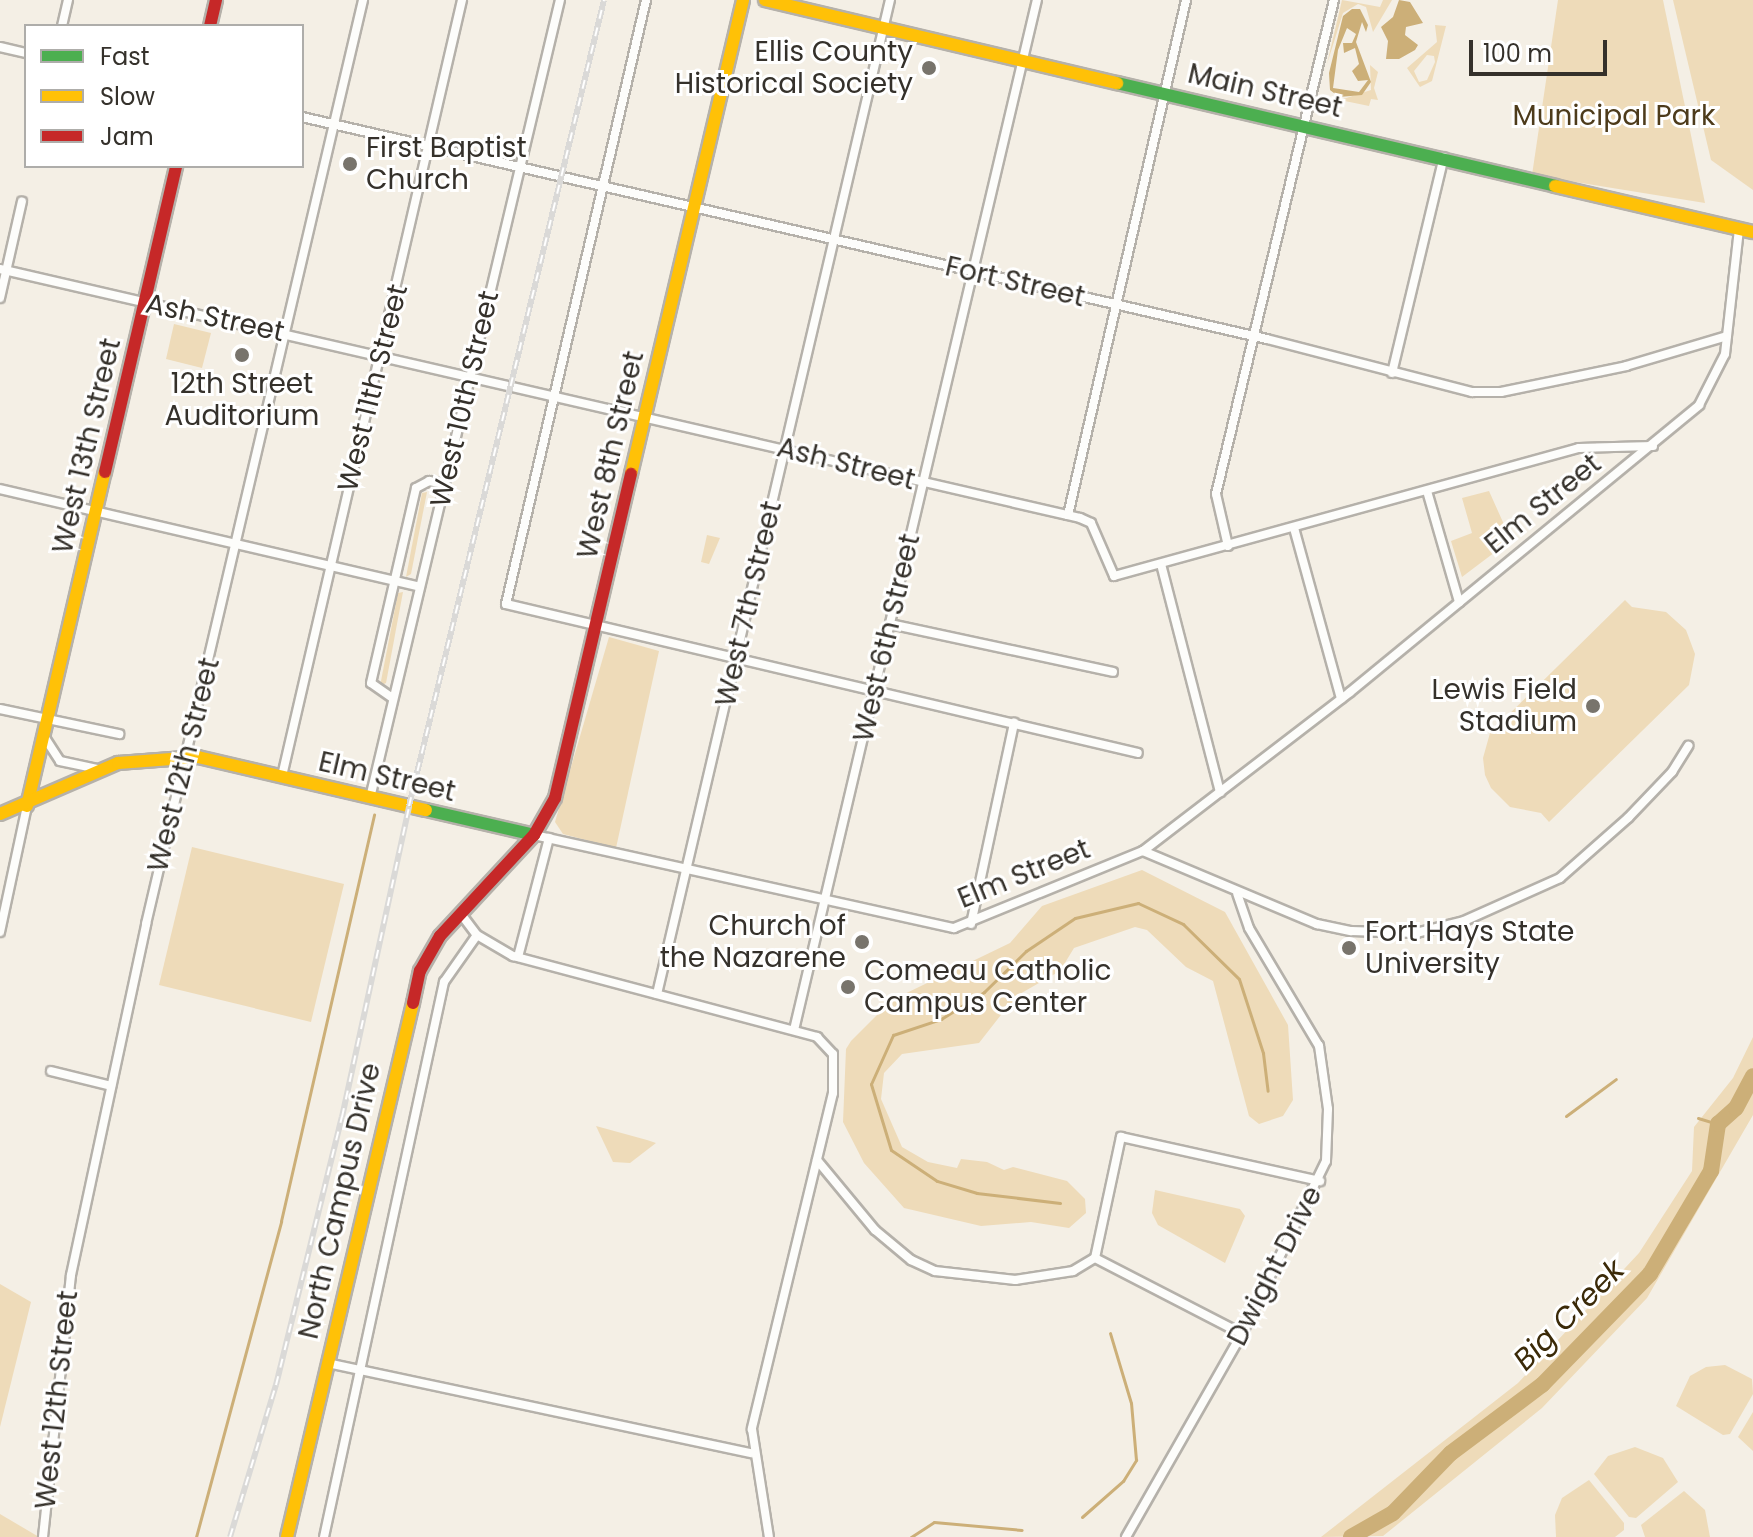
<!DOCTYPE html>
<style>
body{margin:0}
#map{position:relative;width:1753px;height:1537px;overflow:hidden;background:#f4efe5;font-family:Poppins,sans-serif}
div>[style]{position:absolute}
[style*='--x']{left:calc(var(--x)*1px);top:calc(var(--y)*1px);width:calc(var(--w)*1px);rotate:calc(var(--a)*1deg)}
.green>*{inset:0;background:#eedbb9}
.water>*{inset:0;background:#ccaf78}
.stream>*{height:3px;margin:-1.5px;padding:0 1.5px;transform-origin:1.5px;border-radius:1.5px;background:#ccaf78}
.river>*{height:16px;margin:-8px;padding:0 8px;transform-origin:8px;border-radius:8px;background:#ccaf78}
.roads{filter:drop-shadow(2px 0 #b5b1aa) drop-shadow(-2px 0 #b5b1aa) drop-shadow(0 2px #b5b1aa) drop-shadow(0 -2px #b5b1aa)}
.street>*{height:8px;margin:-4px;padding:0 4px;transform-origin:4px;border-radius:4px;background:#fdfdfb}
.fast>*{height:12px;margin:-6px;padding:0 6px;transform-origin:6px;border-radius:6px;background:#4caf50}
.slow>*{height:12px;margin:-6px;padding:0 6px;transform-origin:6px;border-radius:6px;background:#ffc107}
.jam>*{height:12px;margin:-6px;padding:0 6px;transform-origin:6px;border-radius:6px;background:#c62828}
.rail>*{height:6px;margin-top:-3px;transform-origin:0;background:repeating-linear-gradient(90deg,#fff 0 9px,#dad9d7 0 18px);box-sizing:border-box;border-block:2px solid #dad9d7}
.dots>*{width:22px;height:22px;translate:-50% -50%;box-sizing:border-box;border:4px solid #fff;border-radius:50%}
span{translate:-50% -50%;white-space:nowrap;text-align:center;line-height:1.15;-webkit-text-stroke:6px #fff;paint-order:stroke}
.poi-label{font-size:28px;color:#35312b}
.right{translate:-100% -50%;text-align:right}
.left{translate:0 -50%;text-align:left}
.street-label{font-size:28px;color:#35312b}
.park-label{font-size:28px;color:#4d3b1b}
.water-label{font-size:30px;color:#3b2a08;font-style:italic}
.legend{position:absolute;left:24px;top:24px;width:280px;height:144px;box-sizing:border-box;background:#fff;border:2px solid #aeadaa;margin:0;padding:10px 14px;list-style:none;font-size:24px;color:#35312b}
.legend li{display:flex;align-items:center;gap:16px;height:40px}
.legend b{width:40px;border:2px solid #aeadaa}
.scale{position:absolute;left:1469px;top:40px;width:138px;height:36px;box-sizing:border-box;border:4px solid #35312b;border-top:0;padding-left:10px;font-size:24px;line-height:28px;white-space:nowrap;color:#35312b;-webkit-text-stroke:6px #fff;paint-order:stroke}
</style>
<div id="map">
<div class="green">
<div style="clip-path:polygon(1342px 0,1380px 7px,1383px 0,1392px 0,1373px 32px,1366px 7px,1358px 4px,1343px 13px,1327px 64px)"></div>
<div style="clip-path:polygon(1558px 0,1663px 0,1705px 203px,1532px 175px)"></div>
<div style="clip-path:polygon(1673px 0,1753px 0,1753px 190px,1711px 160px)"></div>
<div style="clip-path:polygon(evenodd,1435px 25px,1446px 26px,1432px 81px,1420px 87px,1407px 68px,1437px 42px,1435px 25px,1427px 55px,1434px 56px,1435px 62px,1427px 80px,1419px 82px,1414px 71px,1427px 55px)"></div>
<div style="clip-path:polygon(1370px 65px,1378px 72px,1374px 88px,1378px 100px,1371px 99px,1369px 106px,1340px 100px,1371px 90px)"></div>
<div style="clip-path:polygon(174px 324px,211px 333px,202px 368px,166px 359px)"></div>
<div style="clip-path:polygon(1489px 491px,1511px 540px,1462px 577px,1451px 541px,1472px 533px,1462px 498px)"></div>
<div style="clip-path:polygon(427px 492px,411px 574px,406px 577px,422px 493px)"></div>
<div style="clip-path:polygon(707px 535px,720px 538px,709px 564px,701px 562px)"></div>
<div style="clip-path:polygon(403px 592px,386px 683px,380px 686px,398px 593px)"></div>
<div style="clip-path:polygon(1625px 600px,1632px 607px,1666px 612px,1686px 630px,1695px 654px,1689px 685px,1549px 822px,1541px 813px,1510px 807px,1491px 788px,1485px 775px,1483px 758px,1490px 733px)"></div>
<div style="clip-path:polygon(609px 637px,659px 651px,616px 848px,563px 834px,555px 822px)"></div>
<div style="clip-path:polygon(192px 847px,344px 884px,311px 1022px,159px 985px)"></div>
<div style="clip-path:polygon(1142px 870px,1225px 912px,1288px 1025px,1293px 1100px,1283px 1116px,1259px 1124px,1249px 1116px,1213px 981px,1186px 967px,1147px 930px,1135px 927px,1074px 948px,1060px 971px,1018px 995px,1016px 1008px,1004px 1011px,979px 1043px,902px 1054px,884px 1073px,881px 1099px,902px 1147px,928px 1162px,957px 1168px,961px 1159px,987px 1162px,1004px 1170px,1013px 1167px,1067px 1181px,1085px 1199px,1086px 1213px,1069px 1228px,1031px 1222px,981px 1226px,904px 1208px,864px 1163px,843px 1122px,846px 1049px,851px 1041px,892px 1000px,1010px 943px,1042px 906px)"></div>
<div style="clip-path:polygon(1753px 1037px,1753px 1115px,1647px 1298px,1542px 1408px,1383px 1536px,1321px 1537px,1518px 1383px,1639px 1253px,1692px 1171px,1694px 1127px,1733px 1078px)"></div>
<div style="clip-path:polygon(596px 1126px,647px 1140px,656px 1143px,630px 1163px,613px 1162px)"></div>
<div style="clip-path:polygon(1155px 1190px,1240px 1209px,1245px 1216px,1225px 1263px,1158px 1225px,1152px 1213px)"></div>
<div style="clip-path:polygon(0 1284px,31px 1302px,0 1427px)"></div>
<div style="clip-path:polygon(1725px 1365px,1752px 1379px,1753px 1394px,1730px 1434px,1723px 1435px,1676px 1406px,1690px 1376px,1706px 1367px)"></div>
<div style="clip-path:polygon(1753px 1412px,1753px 1451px,1738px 1437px)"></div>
<div style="clip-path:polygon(1635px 1447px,1663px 1458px,1678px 1482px,1636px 1518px,1629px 1517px,1594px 1474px,1608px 1456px)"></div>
<div style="clip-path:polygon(1589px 1480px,1624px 1523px,1624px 1530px,1615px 1537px,1556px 1537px,1555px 1515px,1562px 1498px)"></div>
<div style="clip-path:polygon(1684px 1491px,1705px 1510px,1710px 1537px,1645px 1537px,1641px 1525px)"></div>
<div style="clip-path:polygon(0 1514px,39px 1537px,0 1537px)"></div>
</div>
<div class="water">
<div style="clip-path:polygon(1399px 0,1410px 2px,1423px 23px,1406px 27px,1405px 35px,1418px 45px,1415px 50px,1399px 59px,1386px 59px,1388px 41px,1381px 27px,1393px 17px)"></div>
<div style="clip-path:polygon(evenodd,1352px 9px,1360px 9px,1368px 25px,1366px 32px,1362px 22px,1356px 42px,1371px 82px,1362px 95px,1339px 97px,1330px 90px,1329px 73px,1343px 16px,1352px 9px,1347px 28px,1356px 34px,1352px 43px,1343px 43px,1344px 53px,1355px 48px,1359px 64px,1352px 71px,1358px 81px,1368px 80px,1359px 92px,1333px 88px,1338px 50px,1347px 28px)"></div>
</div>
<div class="stream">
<div style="--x:1566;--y:1116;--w:62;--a:-36.5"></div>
<div style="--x:1698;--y:1118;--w:21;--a:17"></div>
<div style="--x:1060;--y:1203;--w:84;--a:-173.1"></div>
<div style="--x:977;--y:1193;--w:42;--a:-163.3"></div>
<div style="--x:937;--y:1181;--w:55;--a:-146"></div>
<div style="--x:891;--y:1150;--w:69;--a:-106.9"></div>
<div style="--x:871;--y:1084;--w:54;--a:-65.8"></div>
<div style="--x:893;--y:1035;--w:51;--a:-18.4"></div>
<div style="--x:941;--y:1019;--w:51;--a:-32.1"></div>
<div style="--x:984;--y:992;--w:59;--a:-44.3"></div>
<div style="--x:1026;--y:951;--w:59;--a:-34"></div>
<div style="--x:1075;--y:918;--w:65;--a:-13.4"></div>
<div style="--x:1138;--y:903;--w:50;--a:25"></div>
<div style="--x:1183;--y:924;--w:78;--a:44.5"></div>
<div style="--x:1239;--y:979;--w:78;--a:72"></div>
<div style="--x:1263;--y:1053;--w:38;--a:83"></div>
<div style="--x:1082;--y:1517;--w:55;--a:-41.3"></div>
<div style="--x:1123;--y:1481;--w:25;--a:-58"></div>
<div style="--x:1136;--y:1460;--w:57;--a:-95"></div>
<div style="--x:1131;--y:1403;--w:73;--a:-106.7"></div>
<div style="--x:196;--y:1537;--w:327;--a:-74.9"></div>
<div style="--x:281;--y:1221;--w:417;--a:-77.1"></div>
<div style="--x:911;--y:1537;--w:27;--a:-33"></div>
<div style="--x:934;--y:1522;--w:88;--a:5.2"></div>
</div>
<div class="river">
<div style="--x:1351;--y:1537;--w:48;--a:-29.7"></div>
<div style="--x:1393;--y:1513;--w:83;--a:-46"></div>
<div style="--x:1451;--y:1453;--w:114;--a:-36.8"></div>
<div style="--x:1542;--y:1385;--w:155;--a:-45.8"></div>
<div style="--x:1650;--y:1274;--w:120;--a:-59.4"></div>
<div style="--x:1711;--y:1171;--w:48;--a:-81.5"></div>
<div style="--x:1718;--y:1124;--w:24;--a:-42"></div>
<div style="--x:1736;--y:1108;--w:36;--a:-62"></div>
</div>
<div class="roads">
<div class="street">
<div style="--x:646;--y:0;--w:620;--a:103.05"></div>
<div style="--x:506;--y:604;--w:649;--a:13.27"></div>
<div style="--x:62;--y:26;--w:27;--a:-77"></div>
<div style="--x:0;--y:47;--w:27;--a:13"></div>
<div style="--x:302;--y:117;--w:990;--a:12.96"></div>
<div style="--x:1267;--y:339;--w:212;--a:14.5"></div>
<div style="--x:1472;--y:392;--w:29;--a:0"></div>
<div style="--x:1501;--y:392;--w:128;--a:-11.7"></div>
<div style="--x:1626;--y:366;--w:105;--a:-16.5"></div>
<div style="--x:0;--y:269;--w:1108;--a:12.98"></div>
<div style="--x:1080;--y:518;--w:12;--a:24"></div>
<div style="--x:1091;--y:523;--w:58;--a:66.5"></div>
<div style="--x:1114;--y:576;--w:482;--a:-15.4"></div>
<div style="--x:1579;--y:448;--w:74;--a:-1.5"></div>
<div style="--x:0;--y:298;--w:99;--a:-77.2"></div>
<div style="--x:1392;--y:373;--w:222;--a:-76.5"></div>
<div style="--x:0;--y:489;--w:431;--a:13.1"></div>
<div style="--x:1427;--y:491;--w:116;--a:73.9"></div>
<div style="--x:1068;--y:515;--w:528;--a:-77.09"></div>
<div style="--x:1294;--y:528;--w:177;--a:74.6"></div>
<div style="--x:1228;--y:546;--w:53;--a:-103"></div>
<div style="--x:1216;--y:494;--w:508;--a:-76.57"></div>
<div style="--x:1161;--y:564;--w:236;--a:75.5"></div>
<div style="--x:890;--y:624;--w:228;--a:12.1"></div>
<div style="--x:391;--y:697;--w:24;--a:-145"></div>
<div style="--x:371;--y:683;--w:200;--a:-77"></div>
<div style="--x:416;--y:488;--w:15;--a:-28"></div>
<div style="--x:429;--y:481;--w:16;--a:11"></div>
<div style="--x:0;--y:709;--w:122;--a:11.9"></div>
<div style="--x:45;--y:738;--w:27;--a:57"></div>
<div style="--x:60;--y:761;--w:39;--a:12"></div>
<div style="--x:282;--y:776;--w:797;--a:-76.94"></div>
<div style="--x:370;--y:798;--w:820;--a:-76.61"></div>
<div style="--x:534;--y:835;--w:430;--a:12.5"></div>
<div style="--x:954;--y:928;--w:204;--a:-22.2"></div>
<div style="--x:1143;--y:851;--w:261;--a:-37.5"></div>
<div style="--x:1350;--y:692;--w:452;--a:-39.4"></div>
<div style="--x:1699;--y:405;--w:57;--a:-63"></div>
<div style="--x:1725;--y:354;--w:126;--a:-83.6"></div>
<div style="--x:1143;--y:851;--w:189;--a:22.8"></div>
<div style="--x:1317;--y:924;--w:35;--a:12"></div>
<div style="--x:1351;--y:931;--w:65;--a:1.8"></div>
<div style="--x:1416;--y:933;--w:49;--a:-14"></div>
<div style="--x:1464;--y:921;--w:105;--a:-24.1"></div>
<div style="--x:1560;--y:878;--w:91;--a:-41.4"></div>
<div style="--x:1628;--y:818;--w:64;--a:-46.3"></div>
<div style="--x:1672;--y:772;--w:31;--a:-58"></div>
<div style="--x:461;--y:914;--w:26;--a:53"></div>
<div style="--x:477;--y:935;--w:42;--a:30.3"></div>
<div style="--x:513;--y:956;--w:315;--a:14.9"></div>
<div style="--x:817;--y:1037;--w:23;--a:47"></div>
<div style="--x:833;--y:1054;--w:39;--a:90"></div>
<div style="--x:833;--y:1093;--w:346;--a:103.6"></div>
<div style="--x:752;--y:1429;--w:109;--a:81.1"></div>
<div style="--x:971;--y:924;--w:206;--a:-77.9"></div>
<div style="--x:0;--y:932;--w:129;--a:-77.9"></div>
<div style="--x:518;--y:957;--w:123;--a:-75.4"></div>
<div style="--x:657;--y:994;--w:1021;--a:-76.81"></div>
<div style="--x:794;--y:1030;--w:1058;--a:-76.73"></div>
<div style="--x:51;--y:1071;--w:62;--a:14"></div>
<div style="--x:817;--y:1160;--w:91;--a:50.4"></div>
<div style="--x:875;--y:1230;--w:47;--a:39.8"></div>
<div style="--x:911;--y:1260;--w:26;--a:25"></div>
<div style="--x:935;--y:1271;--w:81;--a:6.4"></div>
<div style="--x:1015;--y:1280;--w:59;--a:-8.8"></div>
<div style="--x:1073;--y:1271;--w:26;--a:-31"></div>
<div style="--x:1095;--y:1258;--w:124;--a:-77.9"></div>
<div style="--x:1121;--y:1137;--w:204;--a:12.5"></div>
<div style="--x:1095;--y:1258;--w:165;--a:27.3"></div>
<div style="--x:327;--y:1363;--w:434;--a:12"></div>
<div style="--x:43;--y:1537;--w:263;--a:-83.9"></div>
<div style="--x:71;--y:1275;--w:359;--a:-77.9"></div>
<div style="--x:146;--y:924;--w:949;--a:-76.78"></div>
<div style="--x:324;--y:1537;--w:568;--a:-77.8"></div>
<div style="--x:444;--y:982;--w:57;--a:-54.9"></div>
<div style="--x:1126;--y:1537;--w:234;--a:-60.3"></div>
<div style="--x:1242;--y:1334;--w:192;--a:-64.1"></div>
<div style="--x:1326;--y:1161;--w:52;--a:-87.8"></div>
<div style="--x:1328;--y:1109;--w:64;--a:-98.1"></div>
<div style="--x:1319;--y:1046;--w:137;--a:-120.7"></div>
<div style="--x:1249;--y:928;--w:36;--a:-109"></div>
</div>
<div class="fast">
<div style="--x:1117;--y:83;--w:450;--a:13.2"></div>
<div style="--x:426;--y:810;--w:111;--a:13"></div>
</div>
<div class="slow">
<div style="--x:765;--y:0;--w:362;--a:13.3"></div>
<div style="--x:1555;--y:186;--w:203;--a:13.1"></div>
<div style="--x:631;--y:474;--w:487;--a:-76.7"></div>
<div style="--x:27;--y:806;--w:343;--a:-76.9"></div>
<div style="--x:0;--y:814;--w:129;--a:-23.4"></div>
<div style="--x:118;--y:763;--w:80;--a:-4.3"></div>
<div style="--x:198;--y:757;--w:234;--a:13.1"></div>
<div style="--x:287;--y:1537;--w:549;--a:-76.72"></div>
</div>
<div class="jam">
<div style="--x:210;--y:26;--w:27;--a:-77"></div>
<div style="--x:105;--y:472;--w:314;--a:-76.9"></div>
<div style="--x:413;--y:1003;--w:33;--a:-78"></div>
<div style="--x:420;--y:971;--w:40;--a:-60.3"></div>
<div style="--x:440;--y:936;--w:138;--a:-47.1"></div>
<div style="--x:534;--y:835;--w:43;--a:-60.4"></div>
<div style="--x:555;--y:798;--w:333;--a:-76.8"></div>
</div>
</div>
<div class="rail">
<div style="--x:230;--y:1537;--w:159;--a:-73.2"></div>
<div style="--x:276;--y:1385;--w:276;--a:-76.2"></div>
<div style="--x:342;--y:1117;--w:318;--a:-77.8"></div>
<div style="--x:409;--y:806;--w:829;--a:-76.4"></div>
</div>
<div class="dots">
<div style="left:929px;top:68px;background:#78746c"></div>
<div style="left:350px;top:164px;background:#78746c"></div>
<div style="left:242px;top:355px;background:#78746c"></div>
<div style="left:1593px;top:706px;background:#78746c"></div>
<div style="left:862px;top:942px;background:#78746c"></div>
<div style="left:1349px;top:948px;background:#78746c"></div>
<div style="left:848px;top:987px;background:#78746c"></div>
</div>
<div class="poi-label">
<span class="right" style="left:913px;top:68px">Ellis County<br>Historical Society</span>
<span class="left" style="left:366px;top:164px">First Baptist<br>Church</span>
<span style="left:242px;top:400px">12th Street<br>Auditorium</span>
<span class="right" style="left:1577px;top:706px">Lewis Field<br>Stadium</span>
<span class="right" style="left:846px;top:942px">Church of<br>the Nazarene</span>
<span class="left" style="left:1365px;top:948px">Fort Hays State<br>University</span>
<span class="left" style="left:864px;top:987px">Comeau Catholic<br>Campus Center</span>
</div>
<div class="street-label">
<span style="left:1265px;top:91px;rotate:13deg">Main Street</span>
<span style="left:1015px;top:282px;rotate:13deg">Fort Street</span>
<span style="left:215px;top:318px;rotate:12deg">Ash Street</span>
<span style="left:373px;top:388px;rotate:-76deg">West 11th Street</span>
<span style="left:465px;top:399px;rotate:-77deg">West 10th Street</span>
<span style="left:87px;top:446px;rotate:-77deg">West 13th Street</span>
<span style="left:611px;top:455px;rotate:-77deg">West 8th Street</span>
<span style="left:846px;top:464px;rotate:14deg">Ash Street</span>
<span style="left:1543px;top:504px;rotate:-39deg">Elm Street</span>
<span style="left:749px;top:604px;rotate:-77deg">West 7th Street</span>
<span style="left:887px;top:638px;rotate:-77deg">West 6th Street</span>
<span style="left:184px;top:765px;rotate:-76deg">West 12th Street</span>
<span style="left:387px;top:777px;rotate:13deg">Elm Street</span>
<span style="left:1024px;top:874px;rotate:-22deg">Elm Street</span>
<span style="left:340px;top:1201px;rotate:-77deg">North Campus Drive</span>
<span style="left:1275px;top:1266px;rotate:-63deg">Dwight Drive</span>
<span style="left:57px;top:1400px;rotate:-84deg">West 12th Street</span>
</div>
<div class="park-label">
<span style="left:1614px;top:116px">Municipal Park</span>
</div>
<div class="water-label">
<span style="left:1569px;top:1315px;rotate:-45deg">Big Creek</span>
</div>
<ul class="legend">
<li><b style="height:10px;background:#4caf50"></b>Fast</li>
<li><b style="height:10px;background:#ffc107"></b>Slow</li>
<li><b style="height:10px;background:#c62828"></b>Jam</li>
</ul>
<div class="scale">100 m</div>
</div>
